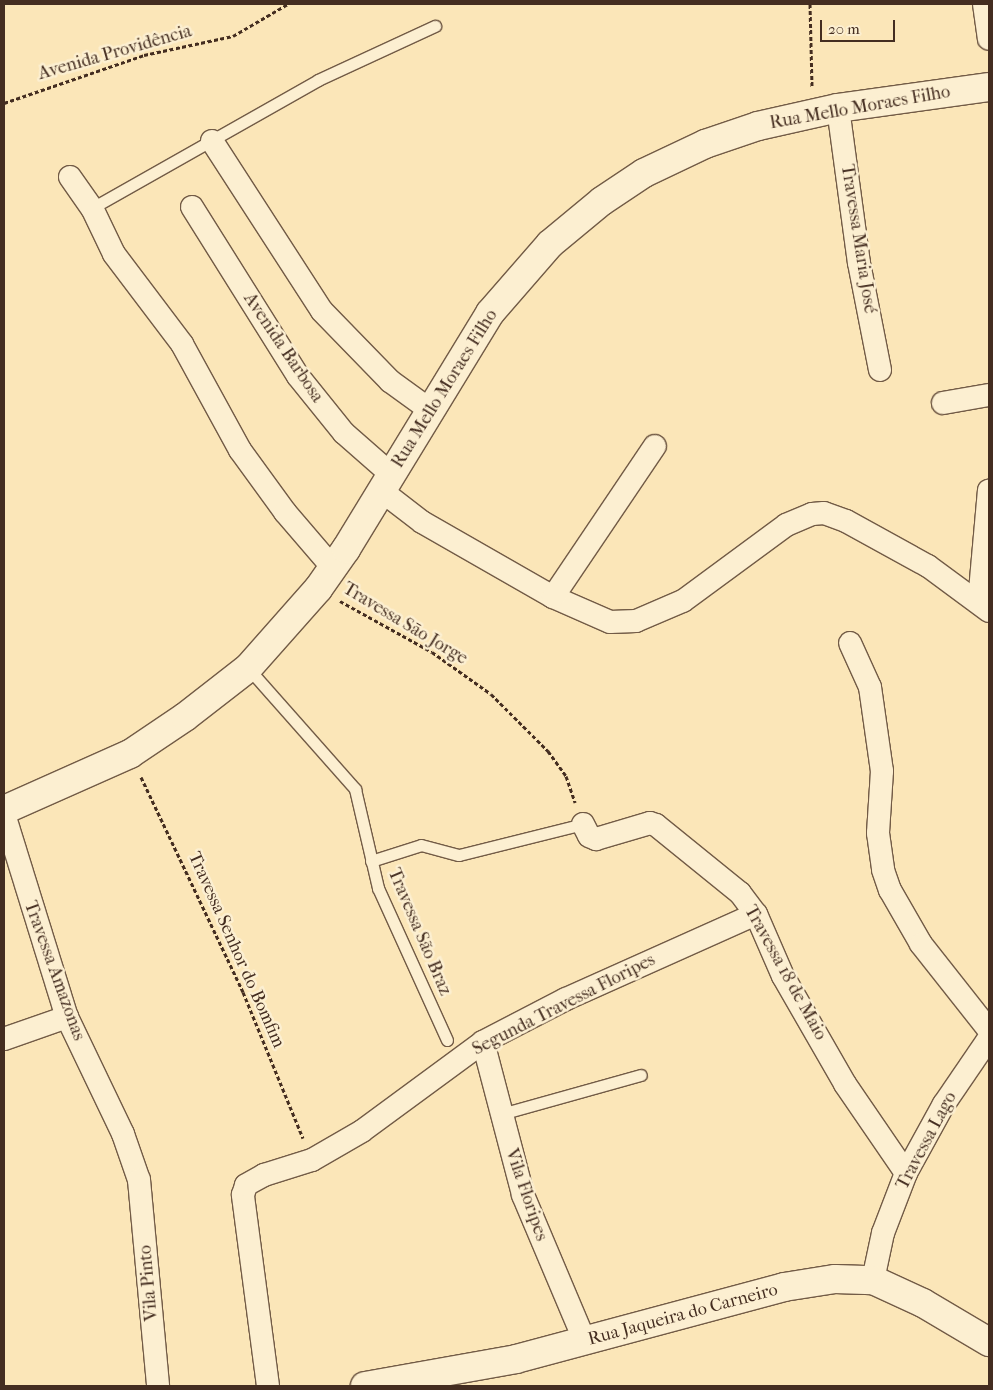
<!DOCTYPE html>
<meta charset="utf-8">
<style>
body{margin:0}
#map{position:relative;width:993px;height:1390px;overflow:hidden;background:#fbe6b8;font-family:"IM FELL French Canon",serif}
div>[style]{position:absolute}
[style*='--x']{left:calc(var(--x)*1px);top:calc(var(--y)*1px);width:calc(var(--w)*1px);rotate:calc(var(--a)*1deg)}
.path>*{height:3px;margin-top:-1.5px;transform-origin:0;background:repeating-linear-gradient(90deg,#442d20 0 4px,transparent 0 6.5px)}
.roads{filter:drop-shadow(1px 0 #725b46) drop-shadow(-1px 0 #725b46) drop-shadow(0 1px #725b46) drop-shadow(0 -1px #725b46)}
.lane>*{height:11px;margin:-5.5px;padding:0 5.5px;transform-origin:5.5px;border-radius:5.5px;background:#fcefd1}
.street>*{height:22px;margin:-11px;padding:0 11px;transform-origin:11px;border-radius:11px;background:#fcefd1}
.secondary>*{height:28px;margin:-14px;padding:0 14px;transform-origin:14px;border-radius:14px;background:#fcefd1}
span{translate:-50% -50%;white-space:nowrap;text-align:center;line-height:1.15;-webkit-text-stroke:5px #fcefd1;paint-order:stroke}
.street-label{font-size:18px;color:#442d20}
.frame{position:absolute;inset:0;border:5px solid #442d20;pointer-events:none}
.scale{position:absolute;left:820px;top:20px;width:75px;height:22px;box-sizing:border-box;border:2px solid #442d20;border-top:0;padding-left:6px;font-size:15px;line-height:18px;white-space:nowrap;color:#442d20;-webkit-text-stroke:4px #fcefd1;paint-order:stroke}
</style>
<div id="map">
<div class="path">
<div style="--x:810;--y:4;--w:84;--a:88.6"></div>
<div style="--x:4;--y:103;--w:148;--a:-18.9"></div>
<div style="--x:144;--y:55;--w:91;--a:-12.1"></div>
<div style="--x:233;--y:36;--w:64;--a:-30.2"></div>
<div style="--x:340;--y:601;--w:105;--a:29"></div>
<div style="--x:432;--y:652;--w:72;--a:35.4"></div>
<div style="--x:491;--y:694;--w:81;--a:45"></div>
<div style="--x:548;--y:751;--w:31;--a:54"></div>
<div style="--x:566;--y:776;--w:28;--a:71"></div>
<div style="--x:141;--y:777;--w:238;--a:64.6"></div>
<div style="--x:243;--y:992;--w:158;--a:67.7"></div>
</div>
<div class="roads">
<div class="lane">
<div style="--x:92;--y:208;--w:260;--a:-29.5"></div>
<div style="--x:318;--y:80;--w:129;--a:-24.8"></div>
<div style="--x:248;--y:668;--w:162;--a:48.5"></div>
<div style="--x:355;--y:789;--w:102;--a:76.9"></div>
<div style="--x:378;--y:888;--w:167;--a:65.6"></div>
<div style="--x:371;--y:861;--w:52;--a:-17.7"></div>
<div style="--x:421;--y:845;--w:39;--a:15"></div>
<div style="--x:459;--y:855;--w:128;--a:-14"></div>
<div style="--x:501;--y:1114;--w:145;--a:-15.6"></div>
</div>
<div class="street">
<div style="--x:984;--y:4;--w:35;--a:82"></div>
<div style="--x:838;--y:108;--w:156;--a:82.3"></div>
<div style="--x:859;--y:263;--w:109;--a:78.9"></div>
<div style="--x:212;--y:141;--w:202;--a:57.1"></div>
<div style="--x:322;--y:311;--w:98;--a:45.8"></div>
<div style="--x:390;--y:381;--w:49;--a:35.9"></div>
<div style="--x:70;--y:177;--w:38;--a:55"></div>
<div style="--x:92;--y:208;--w:51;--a:64.4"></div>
<div style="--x:114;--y:254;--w:113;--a:52.9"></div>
<div style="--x:182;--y:344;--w:121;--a:61.3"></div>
<div style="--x:240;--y:450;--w:77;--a:54"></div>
<div style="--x:285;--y:512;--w:74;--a:49.4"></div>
<div style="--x:192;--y:207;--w:199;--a:57.9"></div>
<div style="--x:298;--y:376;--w:73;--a:51.1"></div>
<div style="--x:344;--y:433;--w:64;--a:41.2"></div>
<div style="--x:943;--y:403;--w:47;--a:-9.9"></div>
<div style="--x:383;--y:492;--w:49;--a:37.6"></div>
<div style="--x:422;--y:522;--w:151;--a:29.8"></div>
<div style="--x:553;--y:597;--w:62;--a:23.7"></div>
<div style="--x:610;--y:622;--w:26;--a:-2"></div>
<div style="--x:636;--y:621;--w:51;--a:-23.1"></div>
<div style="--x:683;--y:601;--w:128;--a:-36.4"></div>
<div style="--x:786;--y:525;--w:28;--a:-23"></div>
<div style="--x:812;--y:514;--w:12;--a:-5"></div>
<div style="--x:824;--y:513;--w:23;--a:20"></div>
<div style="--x:846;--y:521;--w:94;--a:28.8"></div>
<div style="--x:928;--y:566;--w:76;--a:36.4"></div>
<div style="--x:553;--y:597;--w:182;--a:-56"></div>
<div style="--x:979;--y:602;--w:112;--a:-84.9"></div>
<div style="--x:850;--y:643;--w:48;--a:65.6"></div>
<div style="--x:870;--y:687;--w:85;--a:81.9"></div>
<div style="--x:882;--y:771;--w:62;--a:93.7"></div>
<div style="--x:878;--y:833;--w:37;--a:82"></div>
<div style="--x:883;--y:870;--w:21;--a:71"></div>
<div style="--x:890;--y:890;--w:62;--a:60.1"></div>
<div style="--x:921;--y:944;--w:110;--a:51.7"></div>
<div style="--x:4;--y:814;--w:213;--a:72.8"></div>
<div style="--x:67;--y:1017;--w:130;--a:64.4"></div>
<div style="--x:123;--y:1134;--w:49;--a:70.8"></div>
<div style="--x:139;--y:1180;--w:207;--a:84.7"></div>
<div style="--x:583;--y:824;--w:13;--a:63"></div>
<div style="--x:589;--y:836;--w:8;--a:23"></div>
<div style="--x:596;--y:839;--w:56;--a:-16.5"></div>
<div style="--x:650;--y:823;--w:6;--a:18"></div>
<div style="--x:656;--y:825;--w:108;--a:39"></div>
<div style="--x:740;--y:893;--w:26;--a:53"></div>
<div style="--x:756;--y:914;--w:68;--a:66.5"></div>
<div style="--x:783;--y:976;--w:125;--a:60.1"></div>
<div style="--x:845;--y:1084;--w:108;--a:55.6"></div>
<div style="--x:4;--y:1039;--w:67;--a:-19.2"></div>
<div style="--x:483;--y:1042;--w:158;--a:75.3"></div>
<div style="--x:523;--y:1195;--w:160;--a:67.1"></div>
<div style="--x:873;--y:1280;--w:48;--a:-78"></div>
<div style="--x:883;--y:1233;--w:64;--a:-69"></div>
<div style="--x:906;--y:1173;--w:79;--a:-61.2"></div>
<div style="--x:944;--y:1104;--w:80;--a:-55.7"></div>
<div style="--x:268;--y:1386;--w:193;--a:-97.5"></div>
<div style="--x:243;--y:1195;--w:10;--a:-73"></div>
<div style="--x:246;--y:1185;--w:21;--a:-29"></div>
<div style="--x:264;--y:1175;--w:50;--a:-17.4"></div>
<div style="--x:312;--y:1160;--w:58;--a:-30.1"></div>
<div style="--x:362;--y:1131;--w:150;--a:-36.3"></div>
<div style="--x:483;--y:1042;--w:93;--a:-27.4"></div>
<div style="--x:566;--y:999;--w:208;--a:-24.1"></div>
</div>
<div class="secondary">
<div style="--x:4;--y:810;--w:138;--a:-24"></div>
<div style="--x:130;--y:754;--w:66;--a:-33.9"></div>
<div style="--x:185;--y:717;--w:80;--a:-37.9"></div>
<div style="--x:248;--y:668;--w:106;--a:-48.5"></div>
<div style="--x:318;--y:589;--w:49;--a:-55"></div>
<div style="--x:346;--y:549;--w:276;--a:-58.6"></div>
<div style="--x:490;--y:313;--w:91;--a:-49"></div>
<div style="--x:550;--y:244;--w:67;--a:-39.6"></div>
<div style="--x:602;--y:201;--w:50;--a:-33.7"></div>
<div style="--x:644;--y:173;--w:68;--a:-25.4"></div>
<div style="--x:705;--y:144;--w:56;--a:-18.8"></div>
<div style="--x:758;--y:126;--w:82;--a:-12.7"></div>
<div style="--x:838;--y:108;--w:152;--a:-7.9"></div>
<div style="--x:365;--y:1386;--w:153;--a:-10.1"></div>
<div style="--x:516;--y:1359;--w:278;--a:-15"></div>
<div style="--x:784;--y:1287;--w:52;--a:-8.9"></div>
<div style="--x:835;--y:1279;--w:38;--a:2"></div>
<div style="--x:873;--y:1280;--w:55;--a:24.7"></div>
<div style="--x:923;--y:1303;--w:77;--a:30.6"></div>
</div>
</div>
<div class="street-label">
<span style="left:115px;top:53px;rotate:-16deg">Avenida Providência</span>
<span style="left:860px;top:108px;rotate:-10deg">Rua Mello Moraes Filho</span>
<span style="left:858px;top:239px;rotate:81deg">Travessa Maria José</span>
<span style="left:283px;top:348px;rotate:56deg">Avenida Barbosa</span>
<span style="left:445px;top:389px;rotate:-58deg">Rua Mello Moraes Filho</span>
<span style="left:405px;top:624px;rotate:31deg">Travessa Sāo Jorge</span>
<span style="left:419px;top:932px;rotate:67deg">Travessa São Braz</span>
<span style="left:236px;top:950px;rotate:66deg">Travessa Senhor do Bomfim</span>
<span style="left:54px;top:971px;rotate:70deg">Travessa Amazonas</span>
<span style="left:785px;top:973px;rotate:61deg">Travessa 18 de Maio</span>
<span style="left:564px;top:1005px;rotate:-27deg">Segunda Travessa Floripes</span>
<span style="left:927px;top:1141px;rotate:-62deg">Travessa Lago</span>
<span style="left:526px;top:1195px;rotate:71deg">Vila Floripes</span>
<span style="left:149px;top:1283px;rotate:-95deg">Vila Pinto</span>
<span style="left:683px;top:1315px;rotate:-15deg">Rua Jaqueira do Carneiro</span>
</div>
<div class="frame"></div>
<div class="scale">20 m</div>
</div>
